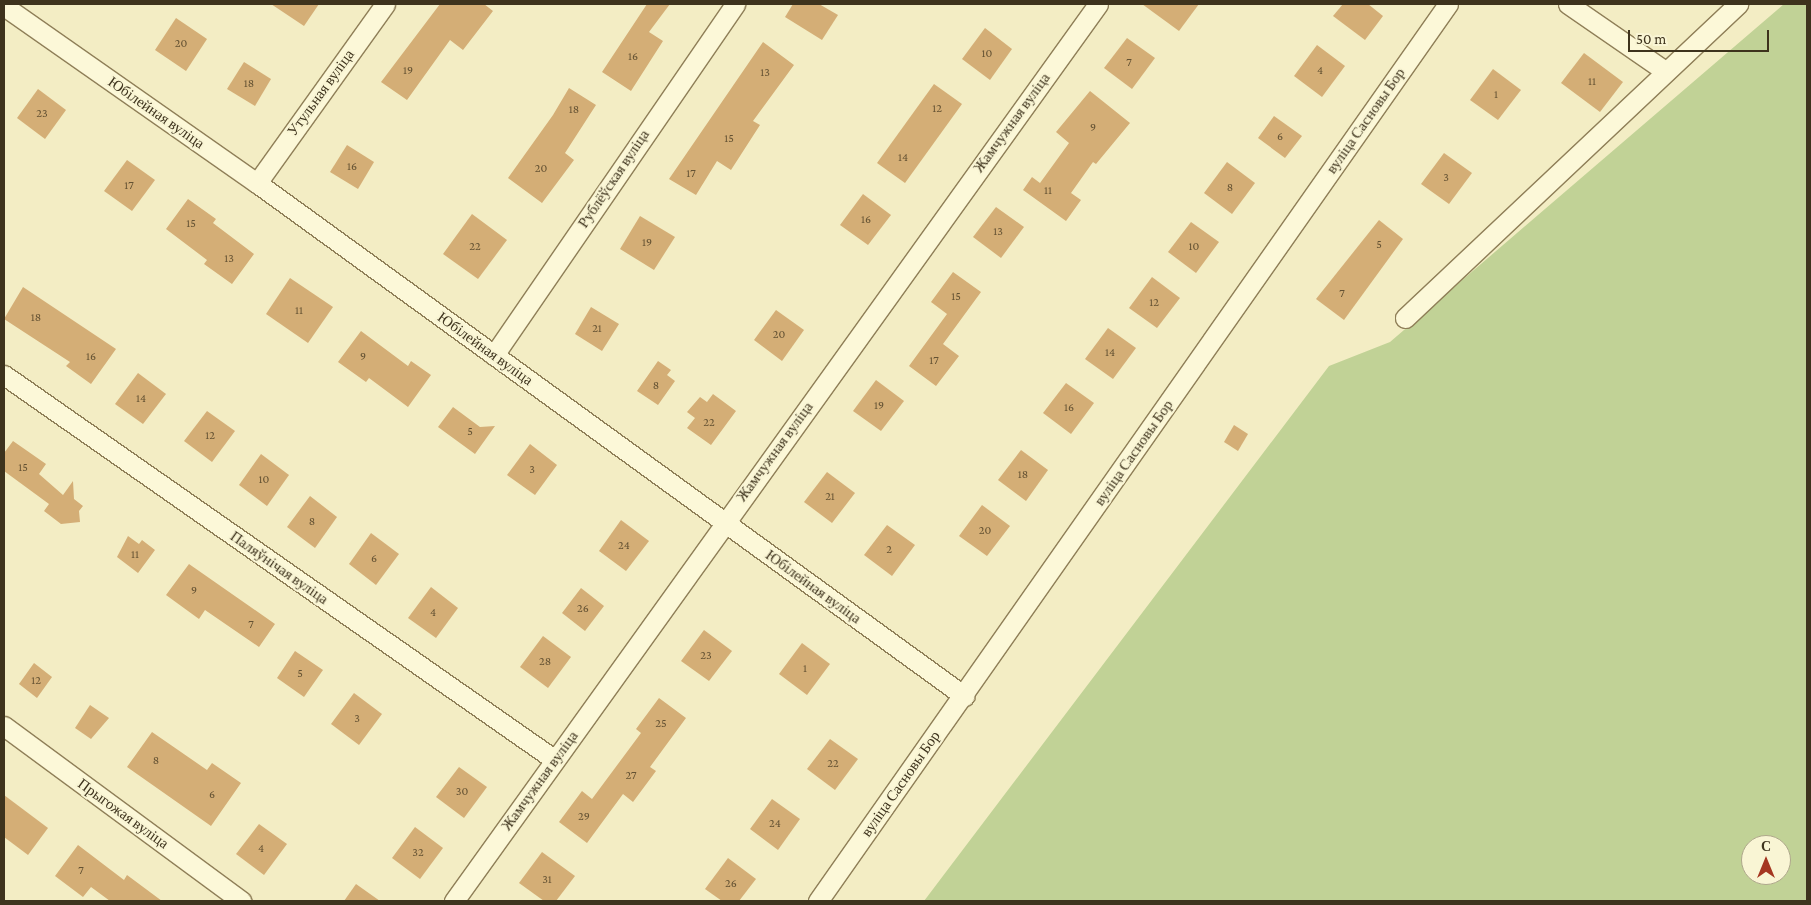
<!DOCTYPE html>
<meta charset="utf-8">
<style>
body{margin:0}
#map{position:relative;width:1811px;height:905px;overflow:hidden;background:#f3edc4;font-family:"Crimson Pro",serif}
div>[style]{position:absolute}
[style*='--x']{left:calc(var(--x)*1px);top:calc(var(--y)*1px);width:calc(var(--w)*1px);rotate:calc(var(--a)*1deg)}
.green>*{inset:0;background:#c1d296}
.building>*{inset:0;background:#d4ae76}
.roads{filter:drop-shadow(1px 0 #8f7f58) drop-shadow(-1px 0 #8f7f58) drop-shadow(0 1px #8f7f58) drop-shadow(0 -1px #8f7f58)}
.minor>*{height:19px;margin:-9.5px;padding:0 9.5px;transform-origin:9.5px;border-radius:9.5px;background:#fcf8d8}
span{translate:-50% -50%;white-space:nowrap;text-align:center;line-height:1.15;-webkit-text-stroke:4px #f9f5d4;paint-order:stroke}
.number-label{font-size:12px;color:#645233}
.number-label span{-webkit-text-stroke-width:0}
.street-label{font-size:15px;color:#3e331d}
.frame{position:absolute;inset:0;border:5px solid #3e331d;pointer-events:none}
.north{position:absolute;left:1741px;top:835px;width:50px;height:50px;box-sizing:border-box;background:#f9f5d4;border:1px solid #aea78b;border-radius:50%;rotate:0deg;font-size:14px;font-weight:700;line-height:20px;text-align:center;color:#3e331d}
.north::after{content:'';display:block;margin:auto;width:18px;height:22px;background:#a53721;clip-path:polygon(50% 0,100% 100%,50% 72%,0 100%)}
.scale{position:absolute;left:1628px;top:30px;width:141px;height:22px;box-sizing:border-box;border:2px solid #3e331d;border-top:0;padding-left:6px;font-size:15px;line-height:18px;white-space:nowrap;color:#3e331d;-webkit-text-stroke:4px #f9f5d4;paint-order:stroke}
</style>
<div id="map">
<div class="green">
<div style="clip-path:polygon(evenodd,1784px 4px,1807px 4px,1807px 901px,924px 901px,1329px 366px,1390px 342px,1784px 4px,1751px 845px,1781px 845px,1781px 875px,1751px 875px,1751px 845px)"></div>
</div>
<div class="building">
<div style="clip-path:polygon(271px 4px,319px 4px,304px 26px)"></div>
<div style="clip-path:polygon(440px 4px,484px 4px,493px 11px,463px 50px,450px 40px,407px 100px,381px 82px)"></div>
<div style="clip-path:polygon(647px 4px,670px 4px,649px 32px,663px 41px,631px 91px,602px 72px)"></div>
<div style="clip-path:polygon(793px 4px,819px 4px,838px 15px,822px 40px,785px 17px)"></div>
<div style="clip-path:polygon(1142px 4px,1199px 4px,1179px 31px)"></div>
<div style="clip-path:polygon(1343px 4px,1368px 4px,1383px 16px,1365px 40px,1333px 16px)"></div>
<div style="clip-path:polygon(176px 18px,207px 39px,186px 71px,155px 50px)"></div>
<div style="clip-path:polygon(985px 28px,1012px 49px,990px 80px,962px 59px)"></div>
<div style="clip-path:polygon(1127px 38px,1155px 58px,1132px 89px,1104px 68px)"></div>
<div style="clip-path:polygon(763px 42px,794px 65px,753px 121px,760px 125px,731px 170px,717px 161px,696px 195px,669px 179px)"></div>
<div style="clip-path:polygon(1317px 45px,1345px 66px,1322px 97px,1294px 76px)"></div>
<div style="clip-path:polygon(1584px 53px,1623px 82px,1600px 112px,1561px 83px)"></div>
<div style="clip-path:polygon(244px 62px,271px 79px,255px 106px,227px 89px)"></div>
<div style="clip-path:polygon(1493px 69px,1521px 90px,1498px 120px,1470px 100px)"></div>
<div style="clip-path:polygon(934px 84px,962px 104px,905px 183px,877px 163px)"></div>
<div style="clip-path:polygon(569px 88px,596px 105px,565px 153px,574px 160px,542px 203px,508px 178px,553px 115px)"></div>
<div style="clip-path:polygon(38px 89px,66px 110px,45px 139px,17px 118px)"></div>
<div style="clip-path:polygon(1090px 91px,1130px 123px,1096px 164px,1093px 162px,1071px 193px,1081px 200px,1066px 221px,1023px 190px,1032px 177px,1040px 183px,1069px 143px,1056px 132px)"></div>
<div style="clip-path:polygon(1274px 116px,1302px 136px,1285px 158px,1258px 138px)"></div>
<div style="clip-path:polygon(347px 145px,374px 162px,358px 189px,330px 172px)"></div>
<div style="clip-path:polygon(1444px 153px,1472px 173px,1449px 204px,1421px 184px)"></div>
<div style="clip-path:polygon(127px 160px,155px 180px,132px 211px,104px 191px)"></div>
<div style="clip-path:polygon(1227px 162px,1255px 183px,1232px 214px,1204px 193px)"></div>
<div style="clip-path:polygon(863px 194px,891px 215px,868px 245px,840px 225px)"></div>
<div style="clip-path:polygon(188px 199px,216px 219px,213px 223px,254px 254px,232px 284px,204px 264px,207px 260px,166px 229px)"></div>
<div style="clip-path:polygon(996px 207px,1024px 227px,1001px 258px,973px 237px)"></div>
<div style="clip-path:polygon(472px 214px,507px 240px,478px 279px,443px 254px)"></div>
<div style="clip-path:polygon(640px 216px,675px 237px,654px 270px,620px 249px)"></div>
<div style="clip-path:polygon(1379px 220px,1403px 239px,1344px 320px,1316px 299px)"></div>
<div style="clip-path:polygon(1191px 222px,1219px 242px,1196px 273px,1168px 252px)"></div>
<div style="clip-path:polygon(953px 272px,981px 292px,943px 344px,959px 356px,936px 386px,909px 366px,947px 314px,931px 302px)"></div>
<div style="clip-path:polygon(1152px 277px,1180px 298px,1157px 328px,1129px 308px)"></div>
<div style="clip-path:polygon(290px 278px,333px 307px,308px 343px,266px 314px)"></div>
<div style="clip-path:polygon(23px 287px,116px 349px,91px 384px,66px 366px,70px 362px,4px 319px)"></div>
<div style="clip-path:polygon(591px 307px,619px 324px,602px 351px,575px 334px)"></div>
<div style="clip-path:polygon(776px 310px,804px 330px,782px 361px,754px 340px)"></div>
<div style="clip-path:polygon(1108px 328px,1136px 348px,1113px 379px,1085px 359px)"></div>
<div style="clip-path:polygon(361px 331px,408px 366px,411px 361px,431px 375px,408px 407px,369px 378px,366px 382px,338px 362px)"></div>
<div style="clip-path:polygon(658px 361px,671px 370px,667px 375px,675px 381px,658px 405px,637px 391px)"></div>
<div style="clip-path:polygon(138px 373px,166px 394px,143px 424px,115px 404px)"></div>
<div style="clip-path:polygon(876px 380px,904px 401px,881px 431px,853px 411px)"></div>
<div style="clip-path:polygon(1066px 383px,1094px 403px,1071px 434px,1043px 413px)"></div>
<div style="clip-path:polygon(713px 394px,736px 411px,711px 445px,687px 428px,695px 418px,687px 412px,700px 397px,707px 402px)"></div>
<div style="clip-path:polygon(453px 407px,480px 427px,495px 426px,475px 454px,438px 427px)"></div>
<div style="clip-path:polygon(207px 411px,235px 431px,212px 462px,184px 441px)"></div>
<div style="clip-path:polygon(1234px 425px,1248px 434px,1238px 451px,1224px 442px)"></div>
<div style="clip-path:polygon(13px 441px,46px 464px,39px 474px,63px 495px,73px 481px,74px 499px,83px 506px,79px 511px,80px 522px,61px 524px,44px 511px,49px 504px,4px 471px,4px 453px)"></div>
<div style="clip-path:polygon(530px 444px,557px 465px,535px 495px,507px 475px)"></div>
<div style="clip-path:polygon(1021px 450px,1048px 470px,1026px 501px,998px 480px)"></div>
<div style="clip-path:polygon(261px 454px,289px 475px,267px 506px,239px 485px)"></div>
<div style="clip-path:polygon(827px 472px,855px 493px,832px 523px,804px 502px)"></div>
<div style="clip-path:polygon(310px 496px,337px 517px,315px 548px,287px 527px)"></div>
<div style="clip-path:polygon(982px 505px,1010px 526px,987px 556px,959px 536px)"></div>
<div style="clip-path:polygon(621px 520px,649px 541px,626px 571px,599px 551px)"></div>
<div style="clip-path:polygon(887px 525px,915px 545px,892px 576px,864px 555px)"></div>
<div style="clip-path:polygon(371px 533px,399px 554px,376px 585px,349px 564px)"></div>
<div style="clip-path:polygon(128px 536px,139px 544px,142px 540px,155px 550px,138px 573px,117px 557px)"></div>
<div style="clip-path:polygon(189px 564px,275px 624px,259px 647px,205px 610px,199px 619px,166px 595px)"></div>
<div style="clip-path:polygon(431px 587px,458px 608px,436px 638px,408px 618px)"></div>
<div style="clip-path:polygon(581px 588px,604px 606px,585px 631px,562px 613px)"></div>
<div style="clip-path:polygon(704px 630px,732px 651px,709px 681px,681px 661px)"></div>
<div style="clip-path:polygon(543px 636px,571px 657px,548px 688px,520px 667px)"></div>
<div style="clip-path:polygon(802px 643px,830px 664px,807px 695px,779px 674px)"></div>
<div style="clip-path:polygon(295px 651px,323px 670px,304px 697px,277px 678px)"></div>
<div style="clip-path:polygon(34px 663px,52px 677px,37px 698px,19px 684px)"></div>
<div style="clip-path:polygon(354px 693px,382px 714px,359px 745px,331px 724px)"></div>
<div style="clip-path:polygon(659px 698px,686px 718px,650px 767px,656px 771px,633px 802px,623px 794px,587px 843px,559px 822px,582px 791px,592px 799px,641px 733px,636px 729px)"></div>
<div style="clip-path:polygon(90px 705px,109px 718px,91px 739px,75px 728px)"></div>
<div style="clip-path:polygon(152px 732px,207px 770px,212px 763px,241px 783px,211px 826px,127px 767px)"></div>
<div style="clip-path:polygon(830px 739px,858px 759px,835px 790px,807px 769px)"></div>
<div style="clip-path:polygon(459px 767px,487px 787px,464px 818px,436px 797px)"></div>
<div style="clip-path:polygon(4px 795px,48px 828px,28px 855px,4px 837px)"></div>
<div style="clip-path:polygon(772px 799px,800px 819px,778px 850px,750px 829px)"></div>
<div style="clip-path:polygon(259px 824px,287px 844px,264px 875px,236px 854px)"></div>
<div style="clip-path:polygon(415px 827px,443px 848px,420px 879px,392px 858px)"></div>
<div style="clip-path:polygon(78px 845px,124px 880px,127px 875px,162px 901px,110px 901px,91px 887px,83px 897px,55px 876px)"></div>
<div style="clip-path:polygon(542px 852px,575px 876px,556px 901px,544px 901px,519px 883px)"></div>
<div style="clip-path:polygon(728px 858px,756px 879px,739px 901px,722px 901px,705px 889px)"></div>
<div style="clip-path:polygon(356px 884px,380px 901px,344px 901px)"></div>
</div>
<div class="roads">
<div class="minor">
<div style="--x:1568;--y:4;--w:118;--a:34.6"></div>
<div style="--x:4;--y:6;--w:309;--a:35"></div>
<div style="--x:257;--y:183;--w:874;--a:35.96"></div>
<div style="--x:257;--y:183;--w:220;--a:-54.4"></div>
<div style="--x:1405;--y:318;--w:458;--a:-43.3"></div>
<div style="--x:494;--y:355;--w:426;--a:-55.5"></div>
<div style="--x:4;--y:375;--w:672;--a:34.94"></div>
<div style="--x:4;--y:726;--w:295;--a:36.4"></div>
<div style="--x:454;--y:901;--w:1104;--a:-54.32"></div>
<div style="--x:818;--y:901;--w:1096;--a:-54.92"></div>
</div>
</div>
<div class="number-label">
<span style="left:181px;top:44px">20</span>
<span style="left:987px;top:54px">10</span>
<span style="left:633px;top:57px">16</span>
<span style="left:1129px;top:63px">7</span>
<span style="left:408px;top:71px">19</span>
<span style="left:1320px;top:71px">4</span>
<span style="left:765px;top:73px">13</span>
<span style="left:1592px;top:82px">11</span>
<span style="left:249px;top:84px">18</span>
<span style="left:1496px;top:95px">1</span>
<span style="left:937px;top:109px">12</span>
<span style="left:574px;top:110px">18</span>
<span style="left:42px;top:114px">23</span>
<span style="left:1093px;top:128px">9</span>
<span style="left:1280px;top:137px">6</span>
<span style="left:729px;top:139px">15</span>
<span style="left:903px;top:158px">14</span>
<span style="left:352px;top:167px">16</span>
<span style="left:541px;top:169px">20</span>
<span style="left:691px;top:174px">17</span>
<span style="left:1446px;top:178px">3</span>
<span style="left:129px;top:186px">17</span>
<span style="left:1230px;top:188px">8</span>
<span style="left:1048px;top:191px">11</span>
<span style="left:866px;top:220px">16</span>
<span style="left:191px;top:224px">15</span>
<span style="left:998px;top:232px">13</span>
<span style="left:647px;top:243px">19</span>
<span style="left:1379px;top:245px">5</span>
<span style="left:475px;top:247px">22</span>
<span style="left:1194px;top:247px">10</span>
<span style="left:229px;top:259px">13</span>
<span style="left:1342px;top:294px">7</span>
<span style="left:956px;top:297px">15</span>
<span style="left:1154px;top:303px">12</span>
<span style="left:299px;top:311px">11</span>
<span style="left:36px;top:318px">18</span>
<span style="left:597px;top:329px">21</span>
<span style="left:779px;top:335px">20</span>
<span style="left:1110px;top:353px">14</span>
<span style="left:91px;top:357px">16</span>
<span style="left:363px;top:357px">9</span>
<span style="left:934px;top:361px">17</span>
<span style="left:656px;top:386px">8</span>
<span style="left:141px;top:399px">14</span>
<span style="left:879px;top:406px">19</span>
<span style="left:1069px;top:408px">16</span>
<span style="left:709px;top:423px">22</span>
<span style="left:470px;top:432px">5</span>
<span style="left:210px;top:436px">12</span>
<span style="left:23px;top:468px">15</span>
<span style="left:532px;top:470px">3</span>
<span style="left:1023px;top:475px">18</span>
<span style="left:264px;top:480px">10</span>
<span style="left:830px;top:497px">21</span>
<span style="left:312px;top:522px">8</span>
<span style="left:985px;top:531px">20</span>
<span style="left:624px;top:546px">24</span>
<span style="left:889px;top:550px">2</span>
<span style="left:135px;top:555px">11</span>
<span style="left:374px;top:559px">6</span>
<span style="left:194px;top:591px">9</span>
<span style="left:583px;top:609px">26</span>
<span style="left:433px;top:613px">4</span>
<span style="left:251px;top:625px">7</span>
<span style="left:706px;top:656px">23</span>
<span style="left:545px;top:662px">28</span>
<span style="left:805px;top:669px">1</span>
<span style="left:300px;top:674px">5</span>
<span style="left:36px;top:681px">12</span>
<span style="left:357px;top:719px">3</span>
<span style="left:661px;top:724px">25</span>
<span style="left:156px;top:761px">8</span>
<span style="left:833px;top:764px">22</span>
<span style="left:631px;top:776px">27</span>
<span style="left:462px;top:792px">30</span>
<span style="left:212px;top:795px">6</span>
<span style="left:584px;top:817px">29</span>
<span style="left:775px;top:824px">24</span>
<span style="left:261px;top:849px">4</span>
<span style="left:418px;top:853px">32</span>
<span style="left:81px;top:871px">7</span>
<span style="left:547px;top:880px">31</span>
<span style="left:731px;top:884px">26</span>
</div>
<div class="street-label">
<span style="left:321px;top:93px;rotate:-54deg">Утульная вуліца</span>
<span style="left:156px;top:113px;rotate:35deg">Юбілейная вуліца</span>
<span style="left:1366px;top:121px;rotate:-55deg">вуліца Сасновы Бор</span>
<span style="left:1012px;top:123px;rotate:-54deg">Жамчужная вуліца</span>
<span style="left:614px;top:179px;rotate:-56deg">Рублёўская вуліца</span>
<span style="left:485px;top:349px;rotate:36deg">Юбілейная вуліца</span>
<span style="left:775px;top:452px;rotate:-54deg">Жамчужная вуліца</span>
<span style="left:1134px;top:453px;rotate:-55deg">вуліца Сасновы Бор</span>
<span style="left:279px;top:568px;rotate:35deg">Паляўнічая вуліца</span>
<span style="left:813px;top:587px;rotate:36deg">Юбілейная вуліца</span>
<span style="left:540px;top:781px;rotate:-54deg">Жамчужная вуліца</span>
<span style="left:901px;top:784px;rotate:-55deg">вуліца Сасновы Бор</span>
<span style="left:123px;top:814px;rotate:36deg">Прыгожая вуліца</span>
</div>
<div class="frame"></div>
<div class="north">С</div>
<div class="scale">50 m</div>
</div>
